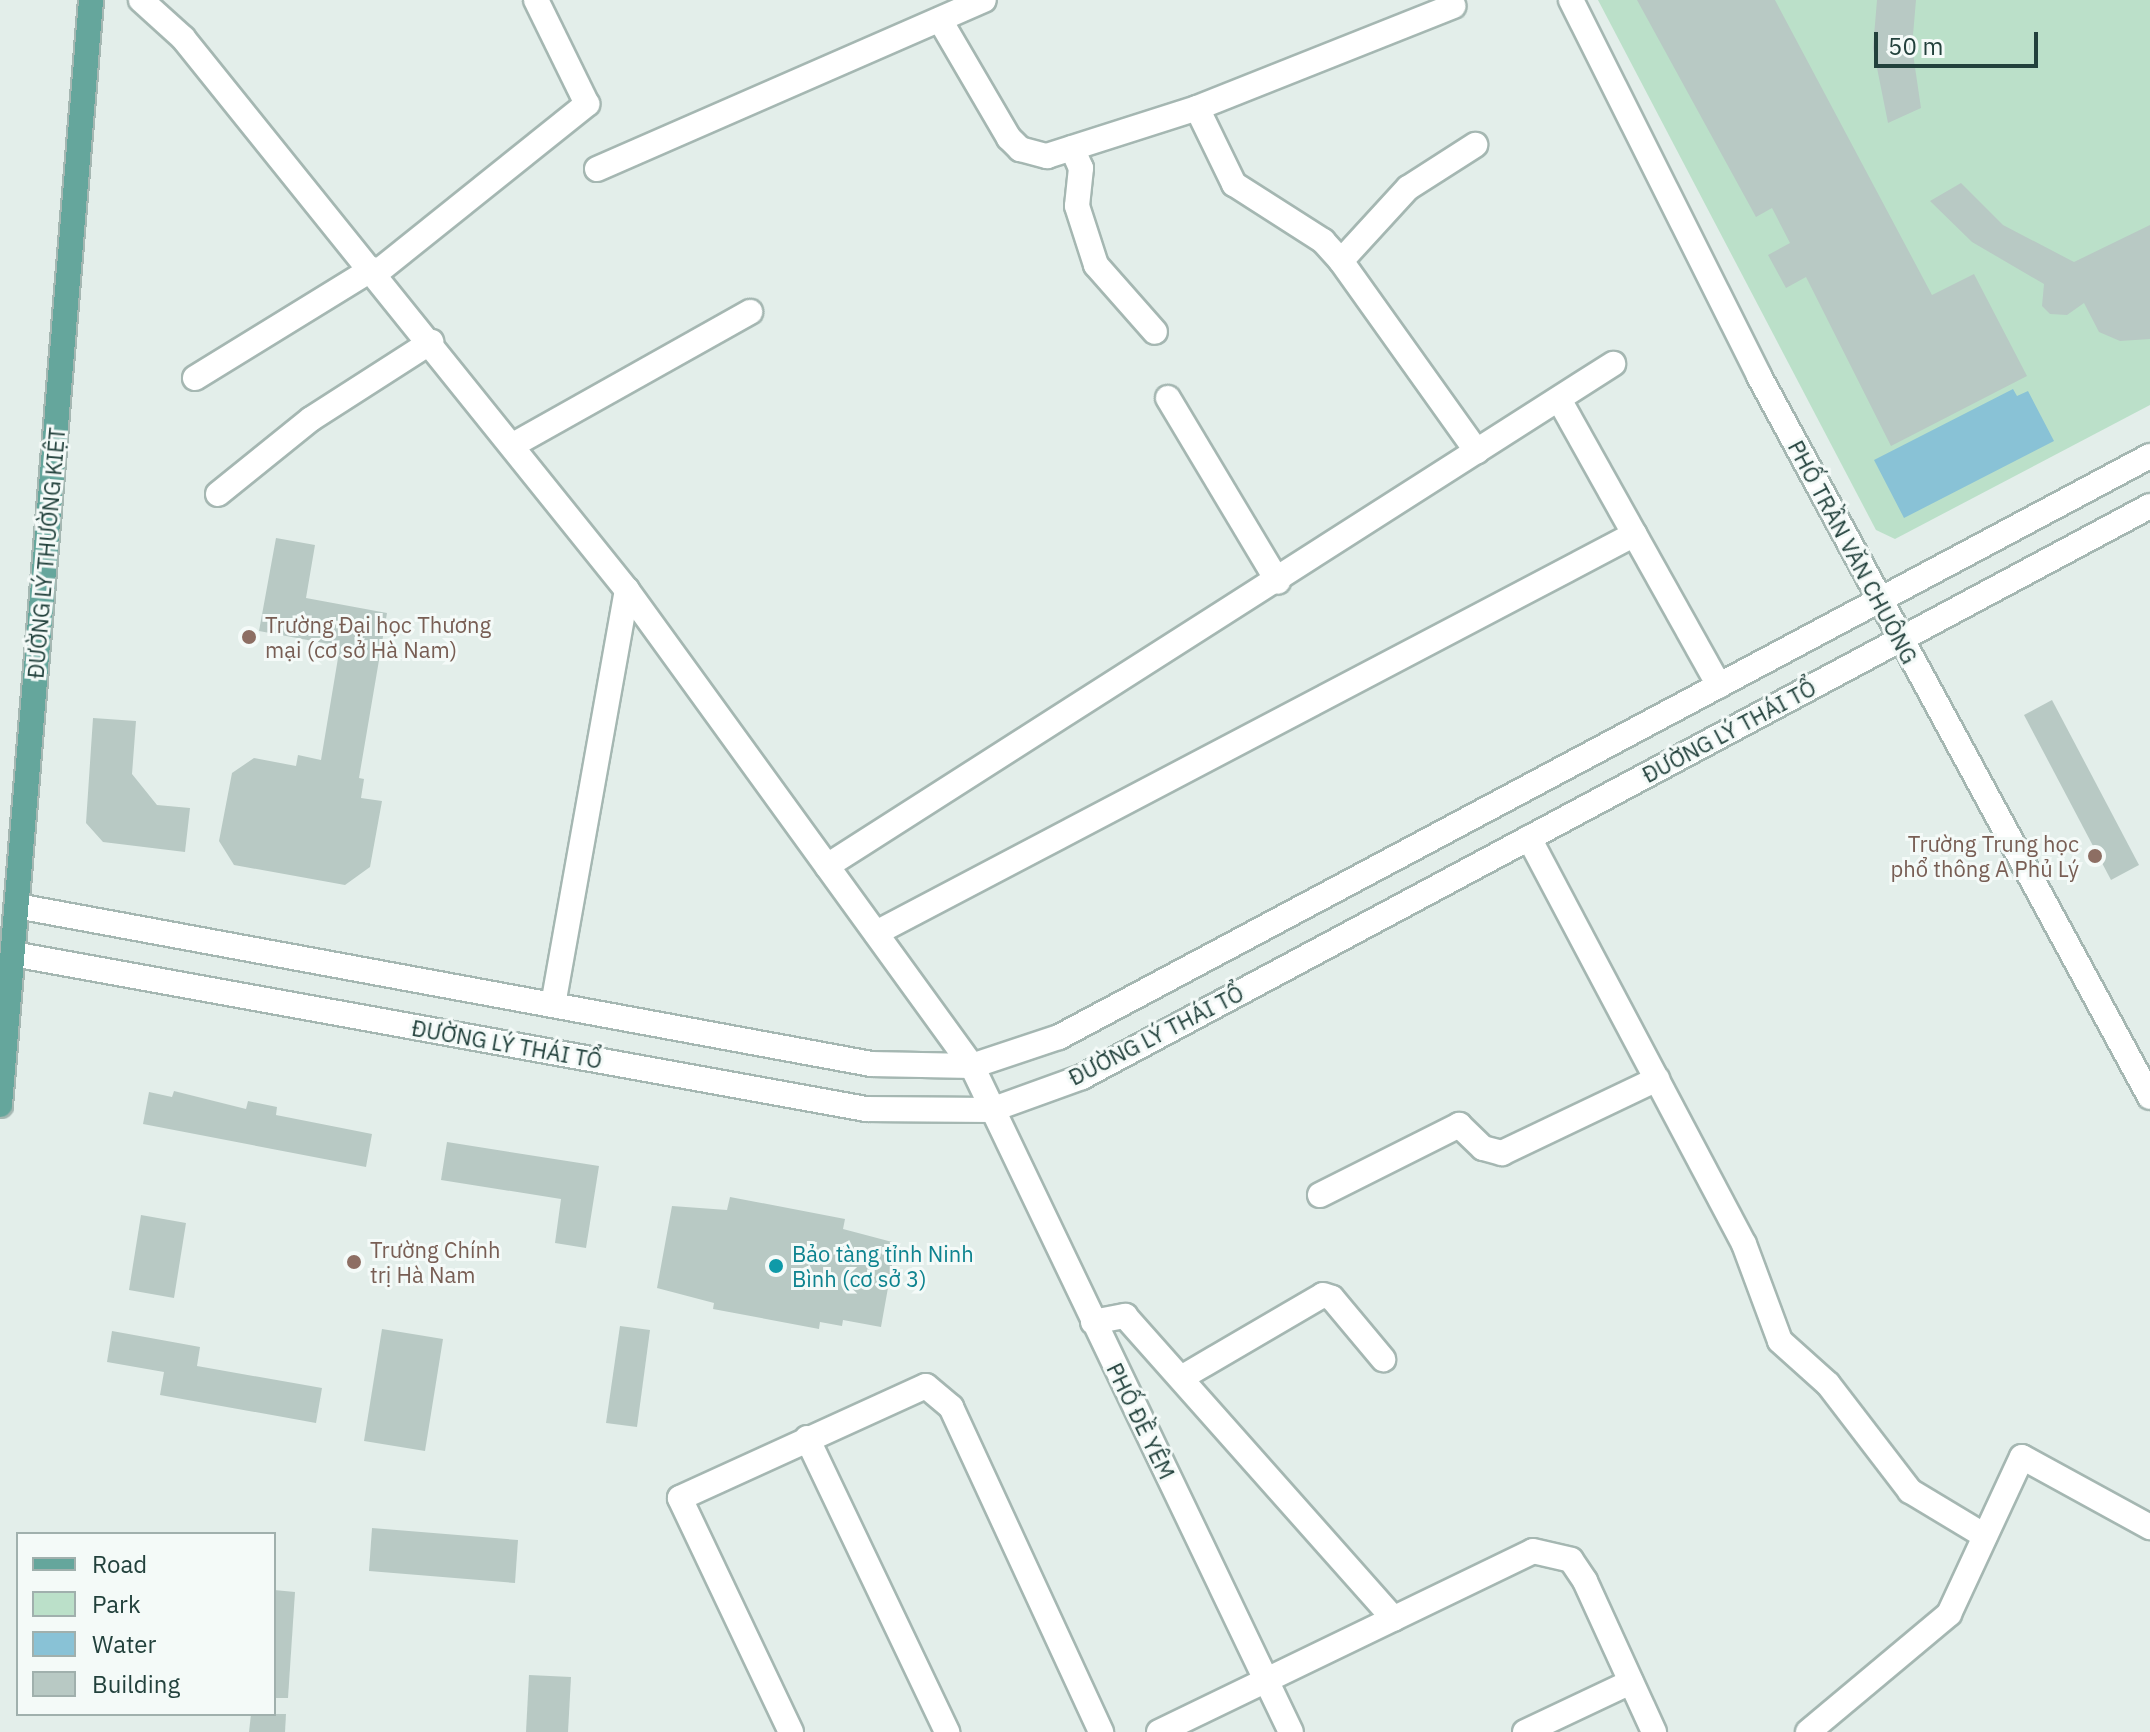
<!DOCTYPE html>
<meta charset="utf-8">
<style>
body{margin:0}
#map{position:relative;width:2150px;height:1732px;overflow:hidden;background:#e3eeea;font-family:"IBM Plex Sans",sans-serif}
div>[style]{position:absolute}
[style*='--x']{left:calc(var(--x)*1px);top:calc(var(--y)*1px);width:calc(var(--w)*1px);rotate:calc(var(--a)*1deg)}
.green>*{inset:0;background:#bbe0c9}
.water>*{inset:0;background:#89c2d6}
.building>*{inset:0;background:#b8c9c4}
.roads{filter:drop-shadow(2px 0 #a5b7b2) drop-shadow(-2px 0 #a5b7b2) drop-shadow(0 2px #a5b7b2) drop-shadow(0 -2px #a5b7b2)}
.minor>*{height:24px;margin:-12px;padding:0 12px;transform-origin:12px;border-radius:12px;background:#fff}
.tertiary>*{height:24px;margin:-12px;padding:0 12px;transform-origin:12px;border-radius:12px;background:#fff}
.secondary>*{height:24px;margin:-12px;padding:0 12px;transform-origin:12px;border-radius:12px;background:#fff}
.primary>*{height:24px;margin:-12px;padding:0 12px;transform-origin:12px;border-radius:12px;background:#65a69c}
.dots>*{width:22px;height:22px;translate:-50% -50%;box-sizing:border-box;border:4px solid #f4faf8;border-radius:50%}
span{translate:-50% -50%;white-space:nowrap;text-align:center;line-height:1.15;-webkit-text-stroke:6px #f4faf8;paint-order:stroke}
.street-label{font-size:22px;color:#22413c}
.education-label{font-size:22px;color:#785e54}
.left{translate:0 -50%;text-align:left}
.right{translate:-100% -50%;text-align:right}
.culture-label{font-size:22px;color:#0d838f}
.legend{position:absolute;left:16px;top:1532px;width:260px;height:184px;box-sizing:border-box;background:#f4faf8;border:2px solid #a0b0ad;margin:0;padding:10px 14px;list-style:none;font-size:24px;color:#22413c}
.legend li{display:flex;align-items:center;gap:16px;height:40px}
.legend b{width:40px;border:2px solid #a0b0ad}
.scale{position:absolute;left:1874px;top:32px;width:164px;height:36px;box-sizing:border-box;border:4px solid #22413c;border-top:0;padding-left:10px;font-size:24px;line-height:28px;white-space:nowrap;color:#22413c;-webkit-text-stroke:6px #f4faf8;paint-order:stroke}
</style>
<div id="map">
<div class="green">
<div style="clip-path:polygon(1598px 0,2150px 0,2150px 405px,1895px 539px,1876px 530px)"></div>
</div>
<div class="water">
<div style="clip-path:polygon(2013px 389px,2017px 396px,2028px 391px,2054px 441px,1904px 518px,1874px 460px)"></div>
</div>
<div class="building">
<div style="clip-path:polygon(1637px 0,1775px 0,1932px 295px,1974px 274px,2027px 376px,1891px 446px,1806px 277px,1786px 288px,1768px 255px,1790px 243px,1772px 208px,1756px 217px)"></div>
<div style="clip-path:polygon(1877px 0,1916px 0,1912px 47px,1921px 108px,1888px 123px,1873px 48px)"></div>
<div style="clip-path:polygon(1961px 183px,2003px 225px,2074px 262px,2150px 225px,2150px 339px,2120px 341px,2099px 332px,2084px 303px,2067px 315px,2050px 314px,2042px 306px,2044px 284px,1972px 242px,1930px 201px)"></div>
<div style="clip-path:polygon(276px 538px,315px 545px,306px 598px,387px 613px,359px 778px,364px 779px,361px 798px,382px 801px,370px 867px,345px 885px,234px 865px,219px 841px,232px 773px,254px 758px,296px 766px,298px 755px,321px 760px,340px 646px,259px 631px)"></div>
<div style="clip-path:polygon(2052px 700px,2139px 865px,2111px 880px,2024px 715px)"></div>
<div style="clip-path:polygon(93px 718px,136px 721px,132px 774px,157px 805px,190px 808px,185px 852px,103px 842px,86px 823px)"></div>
<div style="clip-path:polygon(174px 1091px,246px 1109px,248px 1101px,277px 1107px,276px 1115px,372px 1134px,366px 1167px,143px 1124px,149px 1092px,172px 1097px)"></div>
<div style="clip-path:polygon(447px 1142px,599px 1166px,586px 1248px,555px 1243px,561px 1199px,441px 1180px)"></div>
<div style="clip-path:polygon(730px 1197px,845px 1219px,843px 1229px,896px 1243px,881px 1327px,843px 1320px,842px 1326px,820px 1322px,819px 1329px,713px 1309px,714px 1303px,657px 1288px,672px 1206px,727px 1210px)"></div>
<div style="clip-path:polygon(141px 1215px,186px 1223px,174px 1298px,129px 1290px)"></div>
<div style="clip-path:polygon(620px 1326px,650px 1330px,637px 1427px,606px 1423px)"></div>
<div style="clip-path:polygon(382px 1329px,443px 1339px,425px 1451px,364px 1441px)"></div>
<div style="clip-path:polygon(112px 1331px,200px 1347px,197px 1366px,322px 1388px,316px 1423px,160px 1395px,164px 1372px,107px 1362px)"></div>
<div style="clip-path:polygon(372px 1528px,518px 1540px,515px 1583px,369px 1571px)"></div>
<div style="clip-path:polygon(274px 1590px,295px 1592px,288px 1698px,274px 1698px)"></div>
<div style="clip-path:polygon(529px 1675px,571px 1677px,568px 1732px,526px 1732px)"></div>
<div style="clip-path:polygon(251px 1714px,286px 1714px,285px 1732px,249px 1732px)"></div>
</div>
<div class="roads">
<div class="minor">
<div style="--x:141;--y:0;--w:57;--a:42.1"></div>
<div style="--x:183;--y:38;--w:708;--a:51.19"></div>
<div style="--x:627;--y:590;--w:588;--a:54.07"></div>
<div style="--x:972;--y:1066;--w:738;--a:64.41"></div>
<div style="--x:940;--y:20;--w:137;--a:59.7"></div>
<div style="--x:1009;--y:138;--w:16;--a:45"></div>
<div style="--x:1020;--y:149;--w:28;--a:15"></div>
<div style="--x:1047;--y:156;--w:157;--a:-17.7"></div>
<div style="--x:1197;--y:108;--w:276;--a:-21.7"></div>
<div style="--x:1197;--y:108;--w:85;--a:64"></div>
<div style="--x:1234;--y:184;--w:106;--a:32.6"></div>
<div style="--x:1323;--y:241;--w:27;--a:48"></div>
<div style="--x:1341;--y:261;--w:234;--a:54.5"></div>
<div style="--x:1072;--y:148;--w:22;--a:66"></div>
<div style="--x:1081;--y:168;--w:38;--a:96"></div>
<div style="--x:1077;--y:206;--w:62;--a:72.1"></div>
<div style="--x:1096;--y:265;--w:89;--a:48.6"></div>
<div style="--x:597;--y:169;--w:422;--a:-23.6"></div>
<div style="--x:1341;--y:261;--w:99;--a:-47.5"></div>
<div style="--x:1408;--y:188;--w:80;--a:-32.7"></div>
<div style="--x:375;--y:274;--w:272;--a:-38.7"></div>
<div style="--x:587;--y:104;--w:116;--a:-116.1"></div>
<div style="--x:195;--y:378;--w:208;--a:-31.6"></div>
<div style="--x:1168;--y:398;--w:214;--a:59.1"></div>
<div style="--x:1560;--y:401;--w:326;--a:60.8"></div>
<div style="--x:513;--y:445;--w:272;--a:-29.3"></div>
<div style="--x:218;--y:494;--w:119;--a:-38.9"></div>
<div style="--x:311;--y:419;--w:143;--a:-32.7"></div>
<div style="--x:1529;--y:838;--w:459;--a:62.1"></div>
<div style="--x:1744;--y:1244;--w:103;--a:69.6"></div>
<div style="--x:1780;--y:1341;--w:64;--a:41.9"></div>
<div style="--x:1828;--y:1384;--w:135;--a:52.5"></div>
<div style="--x:1910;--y:1491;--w:87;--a:31"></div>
<div style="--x:827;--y:866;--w:933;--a:-32.57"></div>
<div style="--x:876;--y:933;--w:857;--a:-27.73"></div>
<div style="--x:553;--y:1005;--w:422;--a:-79.9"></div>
<div style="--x:1320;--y:1195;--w:156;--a:-26.7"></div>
<div style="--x:1459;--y:1125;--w:33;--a:44"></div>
<div style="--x:1483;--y:1148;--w:20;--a:15"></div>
<div style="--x:1502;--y:1153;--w:172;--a:-25.5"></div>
<div style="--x:1093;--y:1322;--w:33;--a:-11"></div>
<div style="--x:1125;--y:1316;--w:405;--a:48.4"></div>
<div style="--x:1181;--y:1378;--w:164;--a:-30.3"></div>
<div style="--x:1323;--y:1295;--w:9;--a:18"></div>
<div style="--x:1332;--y:1298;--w:80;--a:50.1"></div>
<div style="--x:807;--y:1438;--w:326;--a:64.5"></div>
<div style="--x:791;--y:1732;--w:259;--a:-115.4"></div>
<div style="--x:680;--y:1498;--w:270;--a:-24.5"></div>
<div style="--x:926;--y:1386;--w:33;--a:40"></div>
<div style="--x:951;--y:1407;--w:358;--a:65.2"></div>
<div style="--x:1159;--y:1732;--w:415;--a:-25.8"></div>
<div style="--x:1533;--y:1551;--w:39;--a:13"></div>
<div style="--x:1571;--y:1560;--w:25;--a:56"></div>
<div style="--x:1585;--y:1581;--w:166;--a:65.4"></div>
<div style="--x:1525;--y:1732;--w:117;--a:-25.3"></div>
<div style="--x:1808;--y:1732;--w:184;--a:-39.9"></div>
<div style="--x:1949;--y:1614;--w:173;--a:-65.1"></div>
<div style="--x:2022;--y:1457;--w:146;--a:28.7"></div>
</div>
<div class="tertiary">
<div style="--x:1571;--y:0;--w:420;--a:63.4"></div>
<div style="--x:1759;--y:376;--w:820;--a:61.53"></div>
</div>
<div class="secondary">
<div style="--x:17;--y:906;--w:868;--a:10.48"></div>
<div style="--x:871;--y:1064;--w:101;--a:1.1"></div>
<div style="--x:972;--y:1066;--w:92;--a:-18.4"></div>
<div style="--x:1059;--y:1037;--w:1236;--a:-28.04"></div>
<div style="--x:13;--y:954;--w:867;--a:10.3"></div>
<div style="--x:866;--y:1109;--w:125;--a:0.5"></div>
<div style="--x:991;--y:1110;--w:97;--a:-19.9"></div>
<div style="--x:1082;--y:1077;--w:1211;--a:-28.13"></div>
</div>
<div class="primary">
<div style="--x:0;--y:1105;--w:1109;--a:-85.29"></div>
</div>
</div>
<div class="dots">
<div style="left:249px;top:637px;background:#8d6e63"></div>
<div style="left:2095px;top:856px;background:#8d6e63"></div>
<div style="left:354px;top:1262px;background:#8d6e63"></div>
<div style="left:776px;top:1266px;background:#0f9aa8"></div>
</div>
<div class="street-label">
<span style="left:1853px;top:552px;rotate:62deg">PHỐ TRẦN VĂN CHUÔNG</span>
<span style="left:46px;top:553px;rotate:-85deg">ĐƯỜNG LÝ THƯỜNG KIỆT</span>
<span style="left:1729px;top:731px;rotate:-28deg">ĐƯỜNG LÝ THÁI TỔ</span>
<span style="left:1156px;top:1035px;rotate:-27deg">ĐƯỜNG LÝ THÁI TỔ</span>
<span style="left:507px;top:1044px;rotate:10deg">ĐƯỜNG LÝ THÁI TỔ</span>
<span style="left:1141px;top:1421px;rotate:64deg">PHỐ ĐỀ YÊM</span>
</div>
<div class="education-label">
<span class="left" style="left:265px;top:637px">Trường Đại học Thương<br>mại (cơ sở Hà Nam)</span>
<span class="right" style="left:2079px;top:856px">Trường Trung học<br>phổ thông A Phủ Lý</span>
<span class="left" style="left:370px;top:1262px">Trường Chính<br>trị Hà Nam</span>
</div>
<div class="culture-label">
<span class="left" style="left:792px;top:1266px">Bảo tàng tỉnh Ninh<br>Bình (cơ sở 3)</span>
</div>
<ul class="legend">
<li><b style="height:10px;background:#65a69c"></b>Road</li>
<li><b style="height:22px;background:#bbe0c9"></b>Park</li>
<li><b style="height:22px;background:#89c2d6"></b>Water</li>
<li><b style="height:22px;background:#b8c9c4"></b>Building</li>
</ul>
<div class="scale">50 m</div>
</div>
